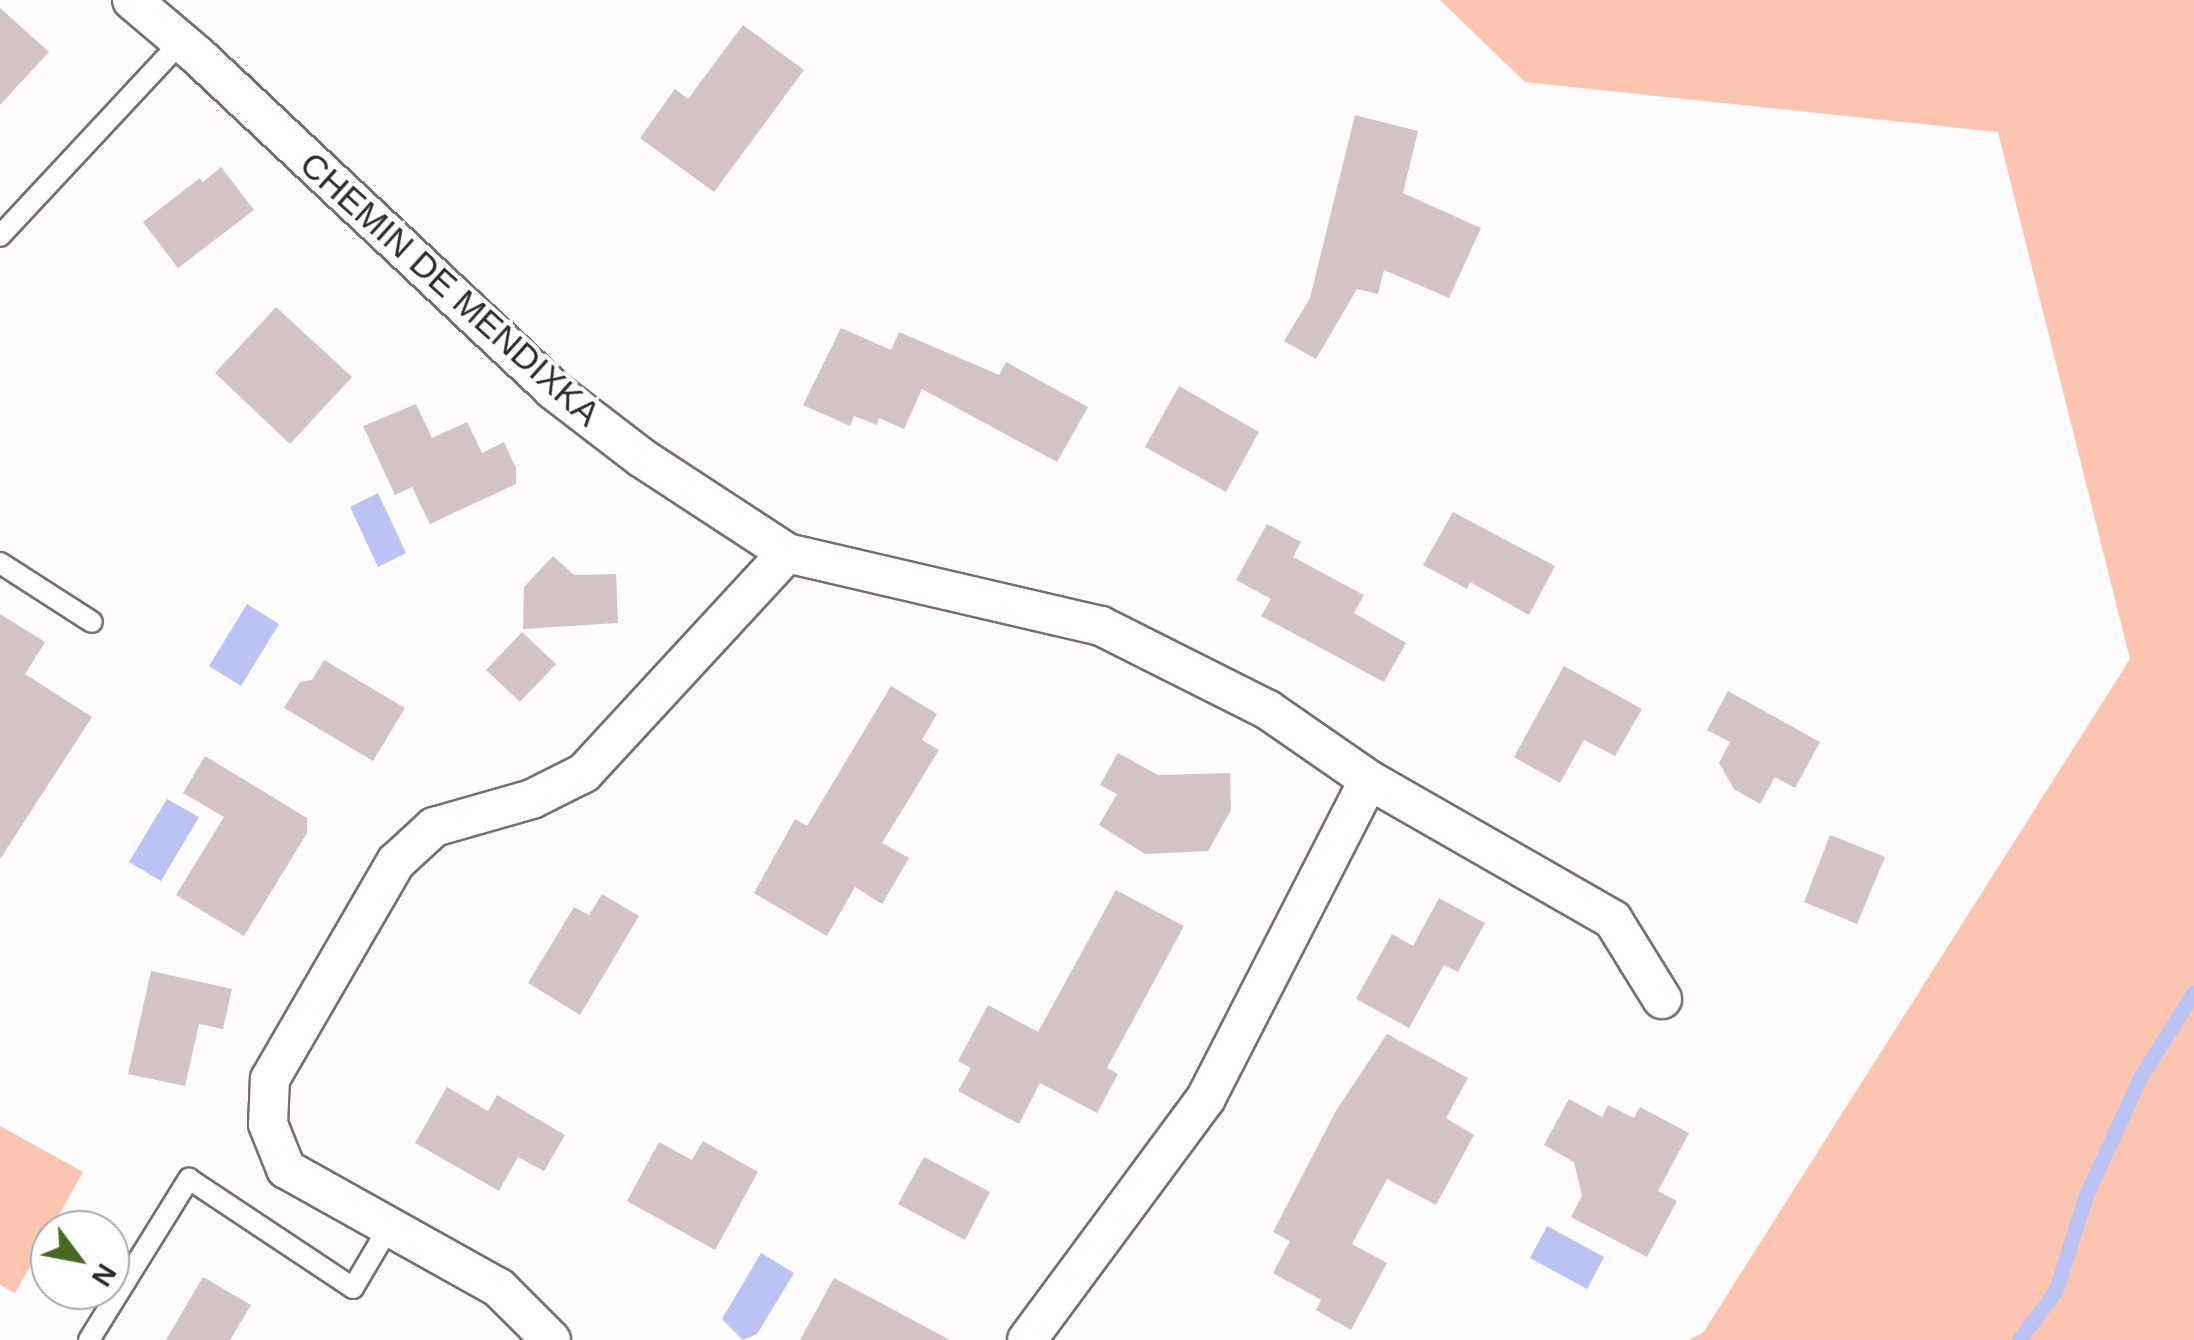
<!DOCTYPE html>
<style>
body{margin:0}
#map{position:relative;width:2194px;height:1340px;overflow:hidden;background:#fdfbfc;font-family:Helvetica,sans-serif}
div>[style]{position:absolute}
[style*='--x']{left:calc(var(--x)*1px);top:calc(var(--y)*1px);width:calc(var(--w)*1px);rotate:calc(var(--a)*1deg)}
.green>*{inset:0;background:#fbc4b1}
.water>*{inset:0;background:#bbc3f5}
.stream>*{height:15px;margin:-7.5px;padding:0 7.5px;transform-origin:7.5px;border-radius:7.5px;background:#bbc3f5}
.building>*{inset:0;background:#d4c3c5}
.roads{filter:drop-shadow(2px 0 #796d75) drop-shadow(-2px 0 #796d75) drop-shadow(0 2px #796d75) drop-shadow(0 -2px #796d75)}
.lane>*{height:20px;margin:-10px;padding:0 10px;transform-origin:10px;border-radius:10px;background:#fff}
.street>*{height:38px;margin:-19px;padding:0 19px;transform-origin:19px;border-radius:19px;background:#fff}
span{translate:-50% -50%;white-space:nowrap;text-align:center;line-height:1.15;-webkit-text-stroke:8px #fff;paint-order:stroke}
.street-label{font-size:35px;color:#2d282b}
.north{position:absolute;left:30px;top:1210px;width:100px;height:100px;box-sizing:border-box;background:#fff;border:2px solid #aba9aa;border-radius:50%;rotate:122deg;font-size:28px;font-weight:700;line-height:40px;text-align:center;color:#2d282b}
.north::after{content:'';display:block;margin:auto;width:35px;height:45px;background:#476a23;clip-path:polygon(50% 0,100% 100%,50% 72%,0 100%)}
</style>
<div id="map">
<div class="green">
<div style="clip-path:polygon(1440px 0,2194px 0,2194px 1340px,1688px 1340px,1703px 1333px,2130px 659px,1998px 132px,1525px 82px)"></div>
<div style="clip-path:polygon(0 1126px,83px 1172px,15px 1293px,0 1285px)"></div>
</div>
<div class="water">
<div style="clip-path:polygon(378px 493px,406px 553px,378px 567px,350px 507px)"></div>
<div style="clip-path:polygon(247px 604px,279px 624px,241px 686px,209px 666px)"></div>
<div style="clip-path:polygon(167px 799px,199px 817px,161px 881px,129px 862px)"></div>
<div style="clip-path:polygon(1547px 1226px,1604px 1257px,1587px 1289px,1530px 1258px)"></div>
<div style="clip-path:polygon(761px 1253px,794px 1273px,757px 1334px,743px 1340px,722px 1319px)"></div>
</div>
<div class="stream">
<div style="--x:2019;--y:1340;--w:62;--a:-53.5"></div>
<div style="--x:2056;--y:1290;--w:100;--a:-72.5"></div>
<div style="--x:2086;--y:1195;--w:131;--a:-65.2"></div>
<div style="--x:2141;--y:1076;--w:99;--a:-57.8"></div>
</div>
<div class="building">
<div style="clip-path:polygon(0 8px,49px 52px,0 105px)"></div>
<div style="clip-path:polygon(743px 25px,804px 70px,714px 192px,640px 138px,675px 89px,688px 99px)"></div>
<div style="clip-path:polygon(1355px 115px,1418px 131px,1403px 193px,1481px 228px,1449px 298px,1384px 270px,1378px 294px,1357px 289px,1316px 359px,1284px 341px,1310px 298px)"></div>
<div style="clip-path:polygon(221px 167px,254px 210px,178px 268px,143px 222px,200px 178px,203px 182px)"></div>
<div style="clip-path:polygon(276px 307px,352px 377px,290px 444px,215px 373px)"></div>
<div style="clip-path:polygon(841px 328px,891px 350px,899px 332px,999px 375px,1006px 362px,1088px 407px,1057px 462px,922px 389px,904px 429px,879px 418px,877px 425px,854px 416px,850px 426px,803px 405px)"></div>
<div style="clip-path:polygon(1179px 386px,1259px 432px,1226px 492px,1145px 447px)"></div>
<div style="clip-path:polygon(416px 404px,432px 438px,467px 422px,482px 453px,504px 442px,516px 468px,516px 484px,430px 524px,412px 487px,395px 495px,363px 426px)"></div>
<div style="clip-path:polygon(1453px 512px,1555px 566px,1529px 615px,1470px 582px,1467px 589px,1423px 565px)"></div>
<div style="clip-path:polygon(1267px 524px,1301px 542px,1293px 557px,1364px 595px,1354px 613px,1406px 643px,1384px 682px,1261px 616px,1271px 599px,1236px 580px)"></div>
<div style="clip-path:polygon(553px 556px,574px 575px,616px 574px,618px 623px,523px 629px,524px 587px)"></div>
<div style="clip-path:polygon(0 614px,45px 642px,25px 674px,92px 717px,0 859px)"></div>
<div style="clip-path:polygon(522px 632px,556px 664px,520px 702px,486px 670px)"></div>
<div style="clip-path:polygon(324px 660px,405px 708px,373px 761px,284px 708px,300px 682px,312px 680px)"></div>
<div style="clip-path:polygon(1564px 666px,1642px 709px,1615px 756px,1584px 740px,1560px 783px,1514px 757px)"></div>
<div style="clip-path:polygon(891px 686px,937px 714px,922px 740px,939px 750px,882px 843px,909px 858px,882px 904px,855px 887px,827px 936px,754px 893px,795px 819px,807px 826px)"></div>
<div style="clip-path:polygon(1728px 691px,1820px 742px,1795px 788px,1775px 777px,1760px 804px,1734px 789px,1719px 763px,1730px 742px,1707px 730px)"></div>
<div style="clip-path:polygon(1118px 753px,1158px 775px,1230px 773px,1231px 810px,1208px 851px,1145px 854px,1099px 825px,1117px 794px,1100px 785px)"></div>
<div style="clip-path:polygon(205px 756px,307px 818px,307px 833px,244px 936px,176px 895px,224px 817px,183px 793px)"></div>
<div style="clip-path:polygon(1830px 835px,1885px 857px,1857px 924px,1804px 902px)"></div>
<div style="clip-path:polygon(1116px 890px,1184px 926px,1107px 1068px,1118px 1074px,1097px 1113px,1040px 1083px,1019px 1124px,958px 1091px,971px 1068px,958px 1061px,988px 1005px,1038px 1032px)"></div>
<div style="clip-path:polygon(602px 894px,639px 916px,580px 1015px,528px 983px,574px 907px,589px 915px)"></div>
<div style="clip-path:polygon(1439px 898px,1485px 923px,1458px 972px,1444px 965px,1409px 1028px,1356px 999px,1392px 934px,1413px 946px)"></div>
<div style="clip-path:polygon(151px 971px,232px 989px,223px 1029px,199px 1024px,185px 1086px,128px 1074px)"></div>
<div style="clip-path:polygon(1387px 1034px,1468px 1078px,1446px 1118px,1474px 1135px,1436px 1205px,1387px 1179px,1352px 1244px,1387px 1263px,1351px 1330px,1316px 1310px,1321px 1300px,1273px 1273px,1290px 1241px,1273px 1232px,1337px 1109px)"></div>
<div style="clip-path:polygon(447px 1087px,488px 1111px,497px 1095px,565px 1135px,544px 1171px,518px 1157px,499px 1191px,415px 1143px)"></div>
<div style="clip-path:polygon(1569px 1099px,1602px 1117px,1608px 1105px,1634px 1118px,1640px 1107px,1689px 1133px,1658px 1191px,1677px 1201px,1647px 1257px,1571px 1217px,1582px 1196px,1574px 1162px,1544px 1145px)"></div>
<div style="clip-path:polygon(703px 1141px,758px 1172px,715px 1250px,627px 1201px,659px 1142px,692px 1160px)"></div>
<div style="clip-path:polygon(924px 1157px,990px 1192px,965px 1240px,898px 1204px)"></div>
<div style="clip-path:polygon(203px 1277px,251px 1305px,230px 1340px,166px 1340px)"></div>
<div style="clip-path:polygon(834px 1278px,950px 1340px,800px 1340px)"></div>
</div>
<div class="roads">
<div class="lane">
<div style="--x:0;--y:236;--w:265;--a:-47"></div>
<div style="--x:0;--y:563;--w:109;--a:32.7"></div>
<div style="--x:89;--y:1340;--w:190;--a:-58.2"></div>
<div style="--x:189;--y:1179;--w:197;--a:33.6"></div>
<div style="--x:353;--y:1288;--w:71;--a:-59.5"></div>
</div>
<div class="street">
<div style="--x:132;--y:0;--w:87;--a:40.3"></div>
<div style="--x:198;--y:56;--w:486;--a:43.2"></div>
<div style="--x:552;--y:389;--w:113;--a:37.5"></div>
<div style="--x:642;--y:458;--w:173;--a:33.2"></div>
<div style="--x:787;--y:553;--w:322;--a:13.1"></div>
<div style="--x:1101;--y:626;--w:187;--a:26.7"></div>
<div style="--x:1268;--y:710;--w:123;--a:34.7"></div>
<div style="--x:1369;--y:780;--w:281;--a:29.8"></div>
<div style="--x:1613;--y:920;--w:93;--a:58.2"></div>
<div style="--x:551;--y:1340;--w:74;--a:-135"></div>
<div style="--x:499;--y:1288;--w:244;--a:-150.8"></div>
<div style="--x:286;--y:1169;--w:48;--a:-111.8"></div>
<div style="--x:268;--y:1124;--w:45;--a:-87.5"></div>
<div style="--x:270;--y:1079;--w:251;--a:-59.9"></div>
<div style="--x:396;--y:862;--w:52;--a:-42.6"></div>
<div style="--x:434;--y:827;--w:102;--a:-15.9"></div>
<div style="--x:532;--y:799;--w:58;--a:-26.6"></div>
<div style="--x:584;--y:773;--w:299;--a:-47.3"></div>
<div style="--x:1027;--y:1340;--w:301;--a:-53.5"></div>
<div style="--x:1206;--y:1098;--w:357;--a:-62.9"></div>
</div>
</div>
<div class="street-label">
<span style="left:450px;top:289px;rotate:42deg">CHEMIN DE MENDIXKA</span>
</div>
<div class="north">N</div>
</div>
